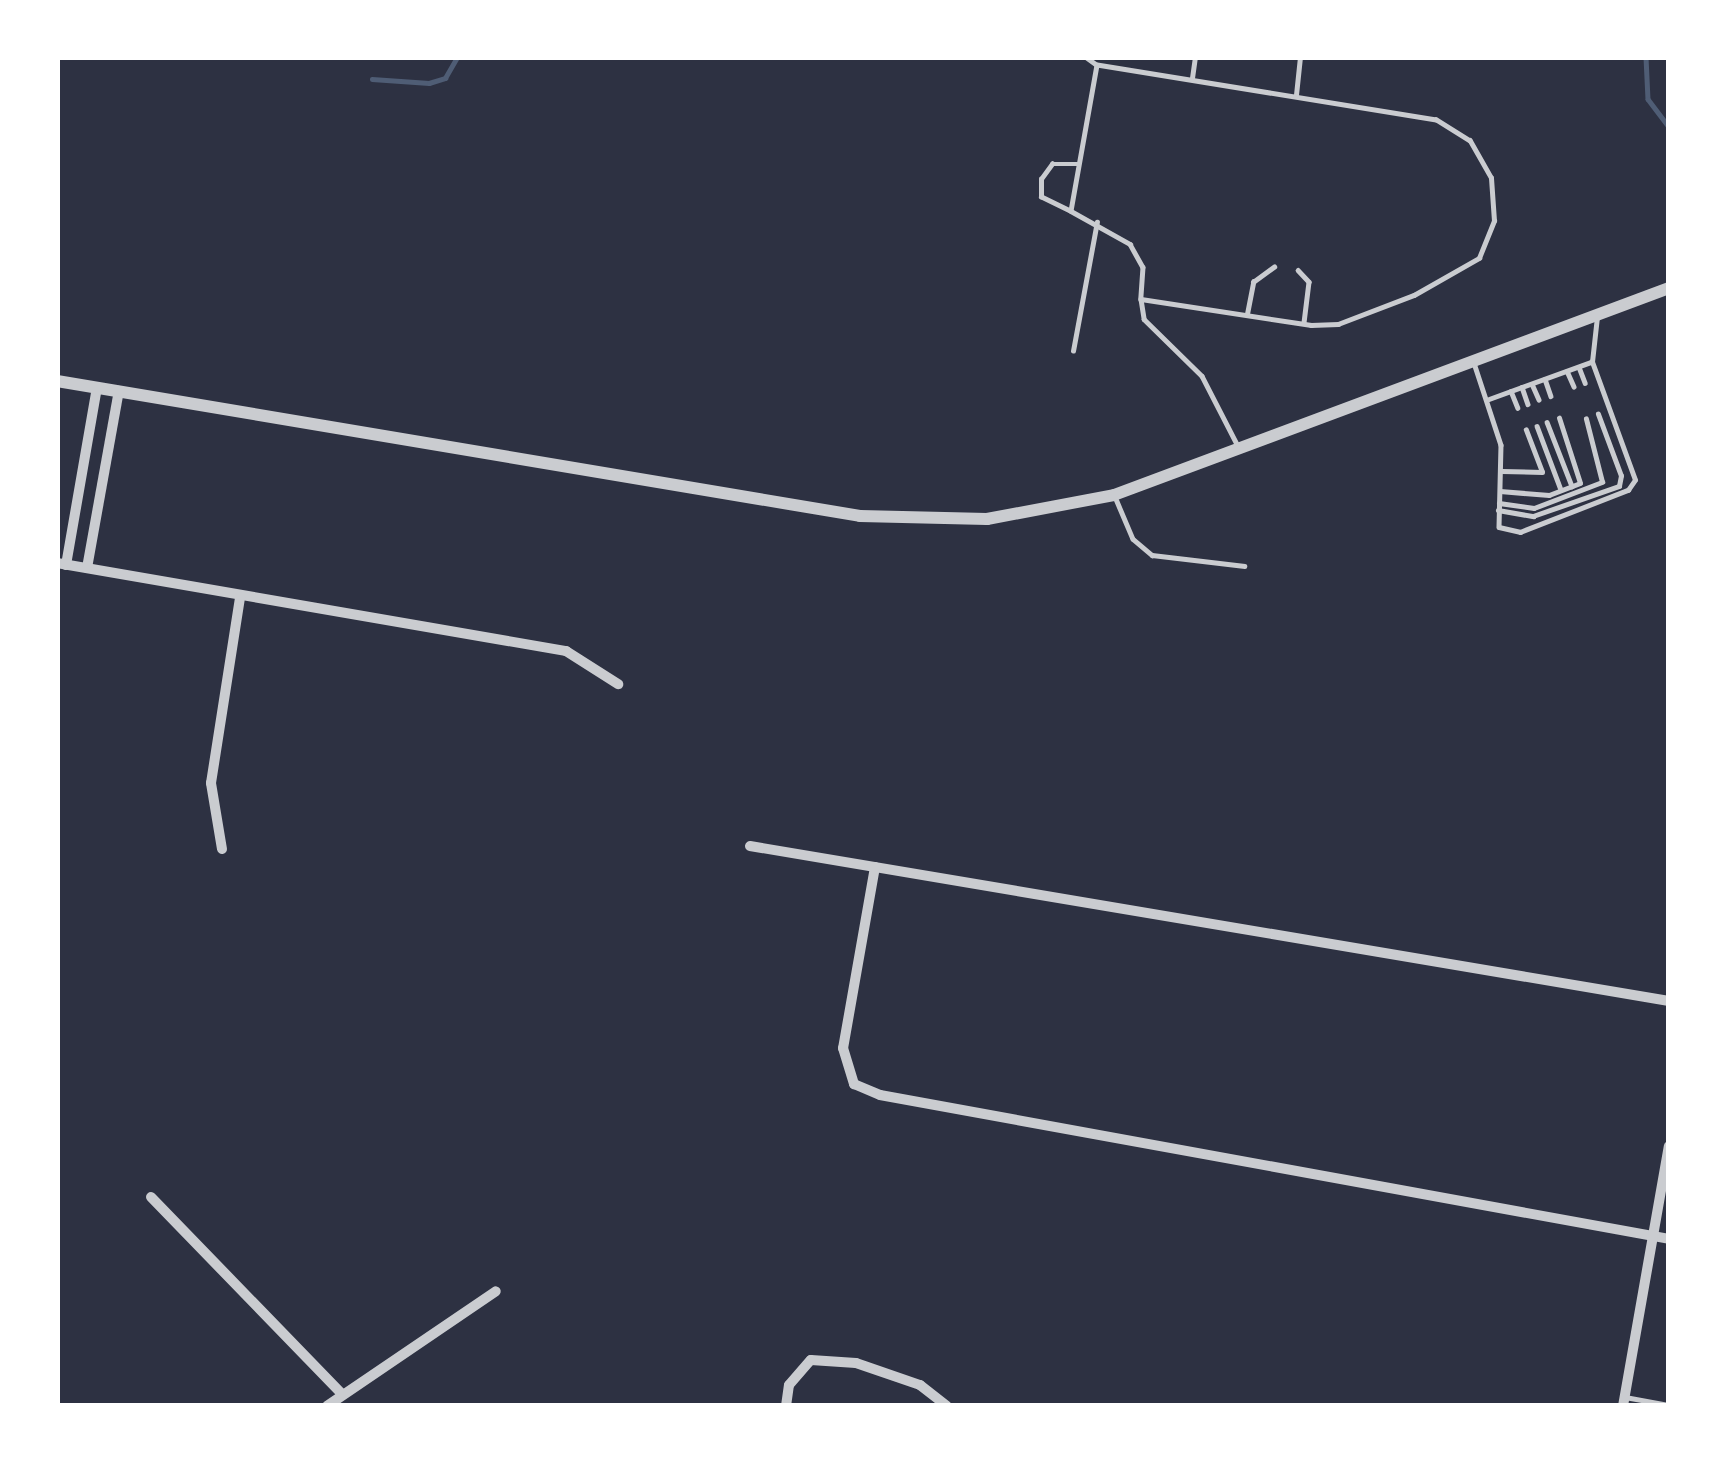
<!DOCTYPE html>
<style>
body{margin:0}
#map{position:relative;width:1726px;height:1463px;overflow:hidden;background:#2d3142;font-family:"Asap Condensed",sans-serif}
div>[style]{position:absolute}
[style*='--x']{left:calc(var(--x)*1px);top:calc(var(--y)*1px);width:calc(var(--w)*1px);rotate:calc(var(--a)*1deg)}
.stream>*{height:4.5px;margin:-2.25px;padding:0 2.25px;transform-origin:2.25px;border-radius:2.25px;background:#4f5d75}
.service>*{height:4.5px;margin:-2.25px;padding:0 2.25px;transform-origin:2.25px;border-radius:2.25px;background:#caccd0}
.minor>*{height:10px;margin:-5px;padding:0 5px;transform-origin:5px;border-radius:5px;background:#caccd0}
.tertiary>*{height:12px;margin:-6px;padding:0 6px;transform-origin:6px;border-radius:6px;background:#caccd0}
span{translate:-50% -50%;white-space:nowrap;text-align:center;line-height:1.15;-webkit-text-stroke:12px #fff;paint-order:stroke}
.frame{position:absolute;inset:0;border:60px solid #fff;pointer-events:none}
</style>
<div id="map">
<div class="stream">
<div style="--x:1646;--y:57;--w:42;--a:87.3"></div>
<div style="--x:1648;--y:99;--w:35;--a:53"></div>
<div style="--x:372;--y:79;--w:57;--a:4"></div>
<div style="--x:429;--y:83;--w:17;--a:-17"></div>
<div style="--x:445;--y:78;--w:24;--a:-60"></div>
</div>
<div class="service">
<div style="--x:1086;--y:57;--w:14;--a:36"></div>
<div style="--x:1192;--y:78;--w:21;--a:-82"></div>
<div style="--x:1296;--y:95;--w:38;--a:-84"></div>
<div style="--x:1070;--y:211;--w:32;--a:-154"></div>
<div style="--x:1041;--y:197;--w:18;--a:-90"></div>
<div style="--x:1041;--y:179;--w:19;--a:-54"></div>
<div style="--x:1052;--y:164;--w:26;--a:0"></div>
<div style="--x:1298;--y:270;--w:16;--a:47"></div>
<div style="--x:1309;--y:282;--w:41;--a:97"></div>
<div style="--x:1141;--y:299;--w:172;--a:8.7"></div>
<div style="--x:1311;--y:325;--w:27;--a:-2"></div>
<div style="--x:1338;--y:324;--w:81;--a:-20.9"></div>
<div style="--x:1414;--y:295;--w:75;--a:-29.6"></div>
<div style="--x:1479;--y:258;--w:40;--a:-68"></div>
<div style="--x:1494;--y:221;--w:43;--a:-94"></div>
<div style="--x:1491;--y:178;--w:43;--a:-119.6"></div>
<div style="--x:1470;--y:141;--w:40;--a:-148"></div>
<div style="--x:1436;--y:120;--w:343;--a:-170.8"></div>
<div style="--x:1097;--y:65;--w:148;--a:100.1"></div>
<div style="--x:1071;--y:211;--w:68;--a:29.2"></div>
<div style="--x:1130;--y:244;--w:26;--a:61"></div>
<div style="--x:1143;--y:267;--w:32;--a:94"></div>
<div style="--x:1141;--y:299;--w:20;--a:81"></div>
<div style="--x:1144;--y:319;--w:81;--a:44.5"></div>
<div style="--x:1202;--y:376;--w:81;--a:62.8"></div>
<div style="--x:1247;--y:314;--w:33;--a:-79"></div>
<div style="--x:1253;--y:282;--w:26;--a:-36"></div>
<div style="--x:1073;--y:351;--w:131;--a:-79.5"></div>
<div style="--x:1475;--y:366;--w:83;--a:71.8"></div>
<div style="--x:1501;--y:445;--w:82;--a:91.4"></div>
<div style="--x:1499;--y:527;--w:22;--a:13"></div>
<div style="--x:1520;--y:532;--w:116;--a:-21.3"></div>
<div style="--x:1628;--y:490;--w:12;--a:-55"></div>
<div style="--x:1635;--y:480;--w:126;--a:-110"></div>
<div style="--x:1592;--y:362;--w:45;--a:-83.7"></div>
<div style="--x:1579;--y:367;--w:17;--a:69"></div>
<div style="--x:1567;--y:371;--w:17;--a:66"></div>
<div style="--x:1545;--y:379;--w:18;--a:71"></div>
<div style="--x:1532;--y:384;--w:17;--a:66"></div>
<div style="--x:1522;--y:387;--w:18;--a:71"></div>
<div style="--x:1511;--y:391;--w:18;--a:68"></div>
<div style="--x:1489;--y:399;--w:109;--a:-19.9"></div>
<div style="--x:1547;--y:422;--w:69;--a:68.7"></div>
<div style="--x:1537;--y:426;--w:68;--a:69.4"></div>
<div style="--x:1502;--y:471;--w:40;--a:1.4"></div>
<div style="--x:1542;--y:472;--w:45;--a:-110.9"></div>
<div style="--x:1500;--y:491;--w:49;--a:4.7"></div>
<div style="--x:1549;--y:495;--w:33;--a:-21"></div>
<div style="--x:1580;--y:483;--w:68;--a:-107.9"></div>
<div style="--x:1116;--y:499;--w:43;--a:67"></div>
<div style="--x:1133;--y:539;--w:25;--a:40"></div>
<div style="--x:1152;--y:555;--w:93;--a:6.8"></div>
<div style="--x:1499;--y:503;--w:35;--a:8"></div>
<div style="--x:1534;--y:508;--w:73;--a:-20.9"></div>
<div style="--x:1602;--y:482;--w:65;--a:-104.3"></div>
<div style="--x:1498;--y:510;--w:36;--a:10"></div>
<div style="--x:1533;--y:516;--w:91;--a:-19.2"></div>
<div style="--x:1619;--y:486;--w:10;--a:-79"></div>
<div style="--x:1621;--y:476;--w:66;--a:-110.4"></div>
<div style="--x:1625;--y:1397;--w:45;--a:10.3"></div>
</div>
<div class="minor">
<div style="--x:57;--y:563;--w:517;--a:9.81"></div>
<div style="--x:566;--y:651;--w:62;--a:32.4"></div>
<div style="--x:66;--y:565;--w:180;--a:-80.1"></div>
<div style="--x:87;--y:568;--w:180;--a:-79.8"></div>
<div style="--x:750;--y:846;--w:932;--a:9.57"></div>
<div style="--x:222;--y:849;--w:67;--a:-99.5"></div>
<div style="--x:211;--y:783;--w:188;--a:-81.1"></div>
<div style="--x:875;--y:867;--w:184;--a:100"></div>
<div style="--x:843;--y:1048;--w:38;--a:73"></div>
<div style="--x:854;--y:1084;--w:28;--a:23"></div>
<div style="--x:880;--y:1095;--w:802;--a:10.34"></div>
<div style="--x:151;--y:1197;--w:273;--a:45.9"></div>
<div style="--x:327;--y:1406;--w:204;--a:-34.2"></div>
<div style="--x:786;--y:1406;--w:21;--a:-82"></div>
<div style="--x:789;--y:1385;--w:33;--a:-49"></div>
<div style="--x:811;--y:1360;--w:45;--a:3.8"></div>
<div style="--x:856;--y:1363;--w:68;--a:19"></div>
<div style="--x:920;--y:1385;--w:34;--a:38"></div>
<div style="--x:1623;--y:1406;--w:264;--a:-80"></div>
</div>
<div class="tertiary">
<div style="--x:57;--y:381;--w:814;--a:9.54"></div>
<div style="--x:860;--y:516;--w:127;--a:1.4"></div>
<div style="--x:987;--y:519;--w:129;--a:-10.7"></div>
<div style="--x:1114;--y:495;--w:592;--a:-20.45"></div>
</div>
<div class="frame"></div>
</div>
